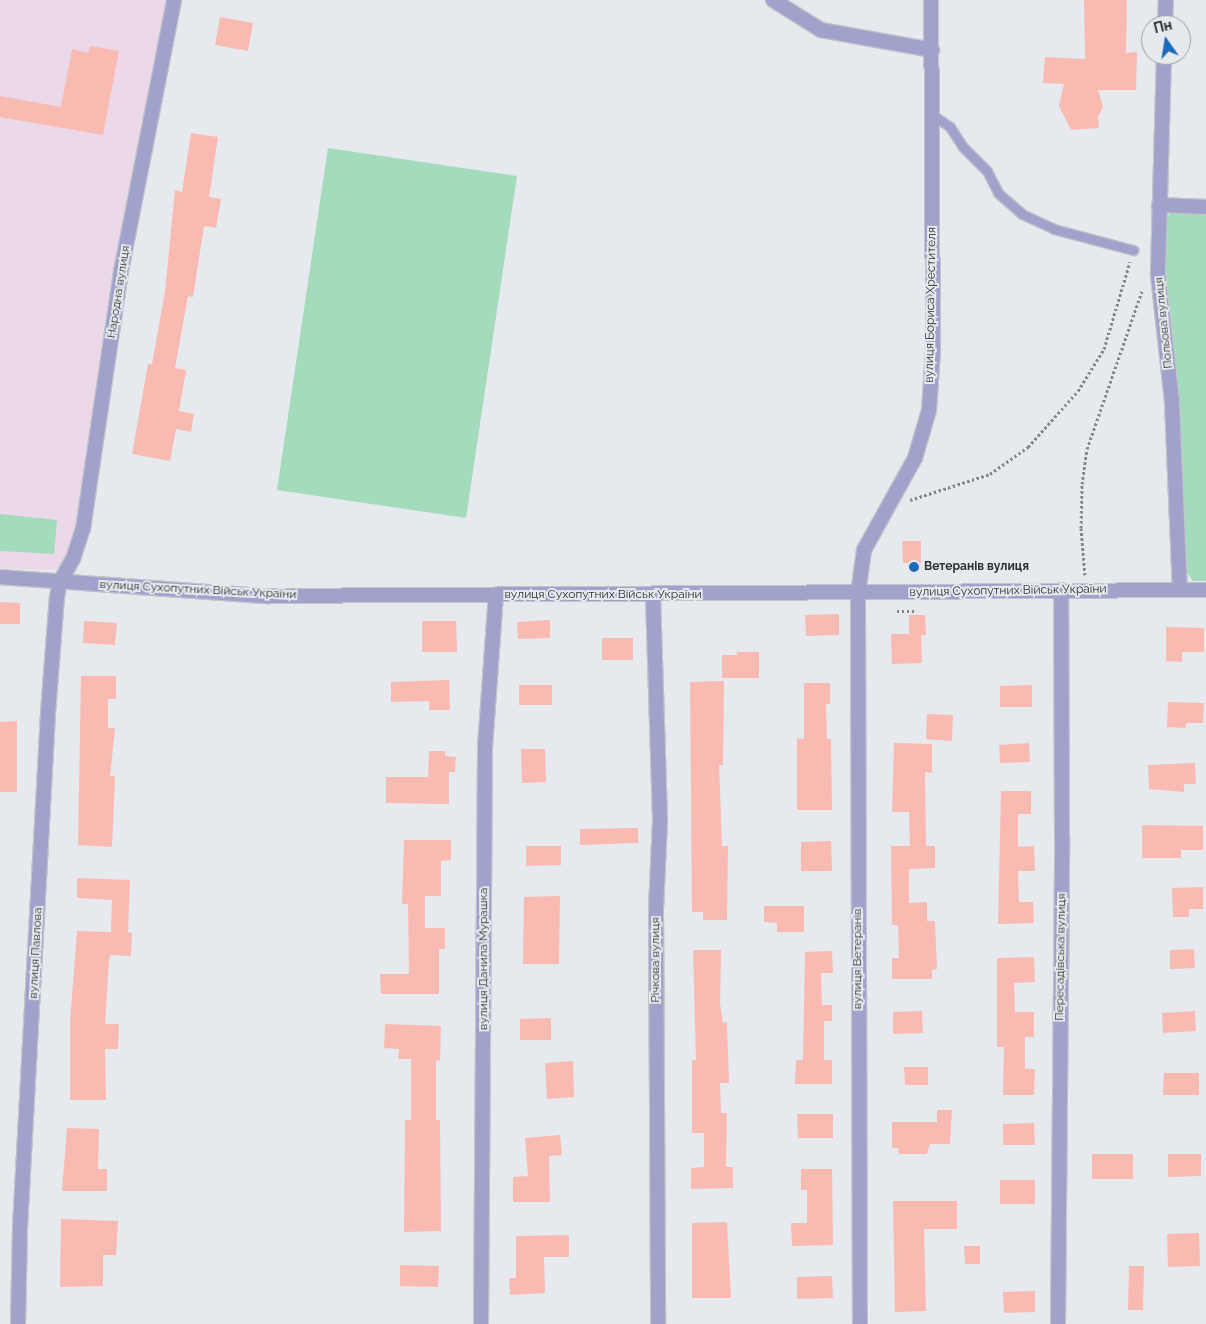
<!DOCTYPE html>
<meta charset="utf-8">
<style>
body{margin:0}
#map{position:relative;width:1206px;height:1324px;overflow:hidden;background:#e6e9ee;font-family:Raleway,sans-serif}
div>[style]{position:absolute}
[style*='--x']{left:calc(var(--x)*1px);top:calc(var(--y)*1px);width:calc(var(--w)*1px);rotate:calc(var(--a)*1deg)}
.industrial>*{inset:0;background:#ebd8e9}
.green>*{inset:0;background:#a4dbbd}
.building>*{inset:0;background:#f9bab1}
.path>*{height:3px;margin-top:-1.5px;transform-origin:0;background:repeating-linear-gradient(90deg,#85878a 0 2.5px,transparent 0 5px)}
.roads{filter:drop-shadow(1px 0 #c1c4c8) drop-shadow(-1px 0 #c1c4c8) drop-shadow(0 1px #c1c4c8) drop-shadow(0 -1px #c1c4c8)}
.service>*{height:9px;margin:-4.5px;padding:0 4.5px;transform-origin:4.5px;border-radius:4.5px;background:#a1a2cc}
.minor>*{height:14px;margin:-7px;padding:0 7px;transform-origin:7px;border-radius:7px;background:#a1a2cc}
.tertiary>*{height:14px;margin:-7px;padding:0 7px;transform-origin:7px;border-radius:7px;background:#a1a2cc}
.dots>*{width:14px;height:14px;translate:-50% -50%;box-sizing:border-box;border:2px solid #e6e9ee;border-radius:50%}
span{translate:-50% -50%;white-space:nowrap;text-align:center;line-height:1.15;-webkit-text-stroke:4px #e6e9ee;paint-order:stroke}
.street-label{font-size:12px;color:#2e2f31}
.poi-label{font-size:12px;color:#2e2f31;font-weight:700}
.left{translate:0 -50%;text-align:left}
.north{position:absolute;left:1141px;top:15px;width:50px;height:50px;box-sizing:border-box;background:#e6e9ee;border:1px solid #9c9fa2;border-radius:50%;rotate:347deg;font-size:14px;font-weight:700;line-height:20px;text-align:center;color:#2e2f31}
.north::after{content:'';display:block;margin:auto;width:18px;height:22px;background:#1b6bba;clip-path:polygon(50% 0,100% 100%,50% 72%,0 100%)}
</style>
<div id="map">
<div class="industrial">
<div style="clip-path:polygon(0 0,170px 0,75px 541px,60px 568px,52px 570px,0 568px)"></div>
</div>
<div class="green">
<div style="clip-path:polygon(328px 148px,517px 176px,466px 518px,277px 490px)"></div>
<div style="clip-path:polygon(1173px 210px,1206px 211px,1206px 581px,1193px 581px,1185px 570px,1165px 273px,1165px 219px)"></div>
<div style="clip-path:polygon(0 514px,57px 520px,54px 554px,0 551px)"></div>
</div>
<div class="building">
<div style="clip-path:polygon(1084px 0,1127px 0,1126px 53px,1137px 52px,1136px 90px,1098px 90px,1103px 107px,1098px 117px,1099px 128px,1071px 130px,1059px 106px,1064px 84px,1043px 83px,1045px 57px,1085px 59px)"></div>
<div style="clip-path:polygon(220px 17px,253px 23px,248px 51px,215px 45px)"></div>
<div style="clip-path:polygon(90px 46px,119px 51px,103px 135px,0 117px,0 96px,61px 107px,72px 49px,88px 53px)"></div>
<div style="clip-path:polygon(191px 133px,218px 137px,209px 197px,221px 199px,216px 228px,204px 226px,193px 297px,188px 296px,175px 368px,186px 370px,179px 411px,194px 414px,191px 432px,176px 429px,170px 461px,132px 454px,148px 364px,152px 364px,165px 292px,175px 190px,182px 192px)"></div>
<div style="clip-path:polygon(902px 541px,921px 541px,921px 563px,903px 563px)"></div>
<div style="clip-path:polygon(0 602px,20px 603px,20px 624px,0 624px)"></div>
<div style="clip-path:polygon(839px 614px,839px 635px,806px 636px,805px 615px)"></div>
<div style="clip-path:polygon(909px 615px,925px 615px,926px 635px,921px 635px,922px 663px,892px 664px,891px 634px,909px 634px)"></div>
<div style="clip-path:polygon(550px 620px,550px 638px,518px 639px,517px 622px)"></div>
<div style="clip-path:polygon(84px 621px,117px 623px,115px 645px,83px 643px)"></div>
<div style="clip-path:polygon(422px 621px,456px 621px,457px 652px,422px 652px)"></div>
<div style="clip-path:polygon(1166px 627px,1204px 628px,1204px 652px,1182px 652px,1182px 662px,1166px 661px)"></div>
<div style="clip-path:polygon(602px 638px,633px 638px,633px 660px,602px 660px)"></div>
<div style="clip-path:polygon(737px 652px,759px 652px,759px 678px,722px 678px,722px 655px,737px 655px)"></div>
<div style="clip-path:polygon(81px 676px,116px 676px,116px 699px,108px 699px,108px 728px,115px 728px,110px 776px,115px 776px,112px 847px,78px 845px)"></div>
<div style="clip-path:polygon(449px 680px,450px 710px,429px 710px,429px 701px,391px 702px,391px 682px)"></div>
<div style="clip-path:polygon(724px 681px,723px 765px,719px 765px,722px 846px,728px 846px,727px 920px,703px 920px,703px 912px,692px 912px,690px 682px)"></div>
<div style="clip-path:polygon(804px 683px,830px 683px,830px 704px,826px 704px,827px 739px,831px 739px,832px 810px,797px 810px,797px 738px,804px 739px)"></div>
<div style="clip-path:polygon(519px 685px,552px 685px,552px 705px,519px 705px)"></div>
<div style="clip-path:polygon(1032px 685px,1032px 707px,1000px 707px,1000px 686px)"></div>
<div style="clip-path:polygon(1168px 702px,1204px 703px,1203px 723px,1186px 723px,1186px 728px,1167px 727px)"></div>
<div style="clip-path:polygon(927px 714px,953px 715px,952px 741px,926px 739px)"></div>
<div style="clip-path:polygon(17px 721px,17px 792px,0 792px,0 722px)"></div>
<div style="clip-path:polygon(894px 743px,932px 744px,932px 773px,925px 772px,926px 846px,935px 846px,935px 868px,909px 869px,909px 903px,927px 902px,927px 921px,935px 921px,937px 969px,932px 970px,932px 979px,892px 979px,892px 958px,899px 958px,898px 925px,892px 925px,891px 846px,910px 846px,909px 812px,892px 812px)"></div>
<div style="clip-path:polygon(1029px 743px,1030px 762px,1000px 763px,999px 745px)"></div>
<div style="clip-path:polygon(521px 749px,545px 749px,546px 782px,522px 783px)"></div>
<div style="clip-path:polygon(429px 751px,445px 751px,445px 756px,456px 757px,455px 772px,449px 772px,449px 804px,386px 803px,386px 777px,428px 777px)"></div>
<div style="clip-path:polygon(1195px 763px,1196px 784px,1184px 784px,1184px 792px,1149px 789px,1148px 765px)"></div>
<div style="clip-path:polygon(1001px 791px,1031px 791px,1031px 814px,1018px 814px,1018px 847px,1034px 846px,1035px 871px,1018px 871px,1019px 902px,1033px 902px,1034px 923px,998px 924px)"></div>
<div style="clip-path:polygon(1142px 825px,1203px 826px,1203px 850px,1181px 850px,1181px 858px,1142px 858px)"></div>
<div style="clip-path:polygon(638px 828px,638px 843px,580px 845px,580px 829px)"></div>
<div style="clip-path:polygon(404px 840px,451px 840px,451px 860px,441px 861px,441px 896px,425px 896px,425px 928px,445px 928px,445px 949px,439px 949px,439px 994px,381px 994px,380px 974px,409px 974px,408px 904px,402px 904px)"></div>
<div style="clip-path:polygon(831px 841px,832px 871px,801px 871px,801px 842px)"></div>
<div style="clip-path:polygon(526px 846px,561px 846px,561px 865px,526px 866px)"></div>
<div style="clip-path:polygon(77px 878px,130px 880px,128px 932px,132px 933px,131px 956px,110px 955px,109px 961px,105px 1024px,119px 1024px,118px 1049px,105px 1049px,106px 1100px,70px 1100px,70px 1022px,77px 931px,111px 932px,112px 900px,77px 898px)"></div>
<div style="clip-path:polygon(1203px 887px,1203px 909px,1189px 909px,1189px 917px,1173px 917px,1172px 888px)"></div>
<div style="clip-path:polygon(560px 896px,559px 964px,523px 964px,524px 897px)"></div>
<div style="clip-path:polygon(764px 906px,804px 906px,804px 932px,777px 932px,777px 923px,764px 922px)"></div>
<div style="clip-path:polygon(1194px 949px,1195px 968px,1170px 969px,1170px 950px)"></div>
<div style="clip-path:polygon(693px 950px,721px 950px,720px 1004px,723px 1023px,727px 1022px,729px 1083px,720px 1083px,721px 1113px,727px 1113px,726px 1167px,733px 1167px,733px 1188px,691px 1189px,691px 1168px,704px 1167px,704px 1133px,692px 1133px,692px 1060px,696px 1060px)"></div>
<div style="clip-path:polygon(832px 951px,833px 973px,821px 973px,822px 1005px,832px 1005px,832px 1021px,824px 1021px,824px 1060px,832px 1060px,832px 1084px,795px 1084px,796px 1060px,803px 1060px,805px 952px)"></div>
<div style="clip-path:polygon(1034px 957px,1035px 982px,1014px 983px,1015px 1012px,1034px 1012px,1034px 1037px,1025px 1037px,1025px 1069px,1035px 1069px,1034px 1095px,1003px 1095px,1004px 1047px,997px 1047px,997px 958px)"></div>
<div style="clip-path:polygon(922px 1011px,923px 1033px,893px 1034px,893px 1012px)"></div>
<div style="clip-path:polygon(1195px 1011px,1196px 1031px,1163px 1033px,1162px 1013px)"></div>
<div style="clip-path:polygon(551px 1018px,551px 1040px,520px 1040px,520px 1019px)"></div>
<div style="clip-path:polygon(385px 1024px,441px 1026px,440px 1061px,436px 1060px,436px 1120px,440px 1120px,441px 1231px,404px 1232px,405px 1120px,411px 1120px,411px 1059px,398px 1059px,399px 1049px,384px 1048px)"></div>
<div style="clip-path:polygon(573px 1061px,574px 1097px,547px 1099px,545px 1063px)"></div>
<div style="clip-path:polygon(904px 1067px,928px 1067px,928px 1085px,905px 1085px)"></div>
<div style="clip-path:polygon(1164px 1073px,1199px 1073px,1199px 1095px,1163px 1095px)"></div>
<div style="clip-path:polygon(937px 1110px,952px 1110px,950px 1144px,930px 1144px,927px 1154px,899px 1154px,898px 1148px,892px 1148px,892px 1122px,937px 1122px)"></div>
<div style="clip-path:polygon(797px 1114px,833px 1114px,833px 1138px,798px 1138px)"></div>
<div style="clip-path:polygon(1034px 1123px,1035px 1145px,1003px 1145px,1003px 1124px)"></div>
<div style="clip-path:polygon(67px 1128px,99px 1129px,98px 1169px,107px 1169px,107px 1191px,62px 1191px)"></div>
<div style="clip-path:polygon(560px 1135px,562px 1155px,549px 1156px,550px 1202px,513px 1202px,513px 1177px,528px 1176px,525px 1138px)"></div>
<div style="clip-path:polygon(1092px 1154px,1133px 1154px,1133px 1179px,1092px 1179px)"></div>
<div style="clip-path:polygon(1168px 1154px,1201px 1154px,1201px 1176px,1168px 1177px)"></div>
<div style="clip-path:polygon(801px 1169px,832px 1169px,833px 1245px,792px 1246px,791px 1223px,807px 1223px,807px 1190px,801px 1190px)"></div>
<div style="clip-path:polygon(1000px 1180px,1035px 1180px,1035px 1204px,1000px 1204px)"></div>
<div style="clip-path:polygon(893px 1201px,957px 1201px,957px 1229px,924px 1229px,926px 1311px,895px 1312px)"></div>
<div style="clip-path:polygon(61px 1219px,118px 1221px,116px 1255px,103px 1255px,103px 1286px,60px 1287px)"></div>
<div style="clip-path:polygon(727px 1222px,731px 1298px,692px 1298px,692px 1223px)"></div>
<div style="clip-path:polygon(1199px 1233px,1200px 1266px,1168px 1267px,1167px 1234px)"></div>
<div style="clip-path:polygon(569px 1235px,569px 1257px,544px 1257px,545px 1293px,510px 1295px,509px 1278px,516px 1278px,516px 1236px)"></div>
<div style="clip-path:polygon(964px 1246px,980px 1246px,980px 1264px,965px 1264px)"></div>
<div style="clip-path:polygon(400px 1265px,439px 1266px,438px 1287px,400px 1286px)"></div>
<div style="clip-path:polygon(1129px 1266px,1144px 1266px,1143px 1310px,1128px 1310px)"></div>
<div style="clip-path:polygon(832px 1276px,833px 1298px,797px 1299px,797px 1277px)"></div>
<div style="clip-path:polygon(1035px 1291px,1035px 1312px,1004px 1313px,1003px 1292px)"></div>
</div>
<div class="path">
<div style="--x:910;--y:500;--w:84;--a:-18"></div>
<div style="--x:990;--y:474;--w:47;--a:-35.4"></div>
<div style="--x:1028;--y:447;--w:75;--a:-48.2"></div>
<div style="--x:1078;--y:391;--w:49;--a:-58.2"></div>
<div style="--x:1104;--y:349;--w:91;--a:-73.4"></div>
<div style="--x:1085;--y:575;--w:47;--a:-94.9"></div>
<div style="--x:1081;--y:528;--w:44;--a:-88.7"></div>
<div style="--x:1082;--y:484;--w:35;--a:-82"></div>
<div style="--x:1087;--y:449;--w:167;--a:-70.8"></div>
<div style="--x:897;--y:611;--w:19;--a:0"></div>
</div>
<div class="roads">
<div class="service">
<div style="--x:931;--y:114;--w:23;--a:34"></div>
<div style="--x:950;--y:127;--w:24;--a:57"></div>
<div style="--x:963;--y:147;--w:34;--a:45"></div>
<div style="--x:987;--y:171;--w:25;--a:63"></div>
<div style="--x:998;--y:193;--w:32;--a:41"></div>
<div style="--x:1022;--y:214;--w:35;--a:25"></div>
<div style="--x:1054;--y:229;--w:82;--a:14.9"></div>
</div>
<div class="minor">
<div style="--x:773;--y:0;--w:57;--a:32"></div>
<div style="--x:821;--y:30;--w:113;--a:10.2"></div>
<div style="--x:1165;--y:25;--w:25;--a:-88"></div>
<div style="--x:1164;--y:55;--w:220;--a:91.6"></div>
<div style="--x:1158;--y:275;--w:128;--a:83.7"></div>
<div style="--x:1172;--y:402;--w:188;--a:87.6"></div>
<div style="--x:1159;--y:205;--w:47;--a:2.4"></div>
<div style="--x:653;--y:596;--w:225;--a:88.2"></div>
<div style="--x:660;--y:821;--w:89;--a:92.6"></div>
<div style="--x:656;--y:910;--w:414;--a:89.7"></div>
<div style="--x:18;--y:1324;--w:97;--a:-88.8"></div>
<div style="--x:20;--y:1227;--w:515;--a:-86.88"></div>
<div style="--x:48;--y:713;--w:116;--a:-85.6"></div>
<div style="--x:57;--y:597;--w:15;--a:-79"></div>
<div style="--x:60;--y:582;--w:26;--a:-61"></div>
<div style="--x:73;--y:559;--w:32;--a:-72"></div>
<div style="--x:83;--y:529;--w:261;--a:-81.6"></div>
<div style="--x:121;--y:271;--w:276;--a:-78.9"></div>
<div style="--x:481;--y:1324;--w:577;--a:-89.6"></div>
<div style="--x:485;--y:747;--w:153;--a:-85.9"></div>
<div style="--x:860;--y:1324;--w:730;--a:-90.16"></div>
<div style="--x:858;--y:594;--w:44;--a:-82.2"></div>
<div style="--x:864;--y:550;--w:105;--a:-61"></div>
<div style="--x:915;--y:458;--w:50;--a:-73.7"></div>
<div style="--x:929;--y:410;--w:58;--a:-86.1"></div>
<div style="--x:933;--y:352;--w:352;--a:-90.3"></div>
<div style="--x:1058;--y:1324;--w:487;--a:-89.5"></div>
<div style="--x:1062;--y:837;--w:247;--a:-90.2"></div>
</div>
<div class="tertiary">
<div style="--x:0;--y:577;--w:268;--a:4.1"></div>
<div style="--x:267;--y:596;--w:939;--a:-0.37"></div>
</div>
</div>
<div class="dots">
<div style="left:914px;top:567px;background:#1b6bba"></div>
</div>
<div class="street-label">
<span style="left:119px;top:292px;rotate:-81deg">Народна вулиця</span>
<span style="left:931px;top:305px;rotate:-89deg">вулиця Бориса Хрестителя</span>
<span style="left:1164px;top:323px;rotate:-96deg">Польова вулиця</span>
<span style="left:198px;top:590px;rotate:3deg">вулиця Сухопутних Військ України</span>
<span style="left:1008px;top:591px;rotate:-1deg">вулиця Сухопутних Військ України</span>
<span style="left:603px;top:595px">вулиця Сухопутних Військ України</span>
<span style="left:36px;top:953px;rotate:-87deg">вулиця Павлова</span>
<span style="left:1061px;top:957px;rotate:-89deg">Пересадівська вулиця</span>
<span style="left:484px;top:959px;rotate:-90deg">вулиця Данила Мурашка</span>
<span style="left:858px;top:959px;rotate:-90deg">вулиця Ветеранів</span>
<span style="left:656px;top:960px;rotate:-90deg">Річкова вулиця</span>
</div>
<div class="poi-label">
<span class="left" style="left:924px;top:567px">Ветеранів вулиця</span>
</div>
<div class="north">Пн</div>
</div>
